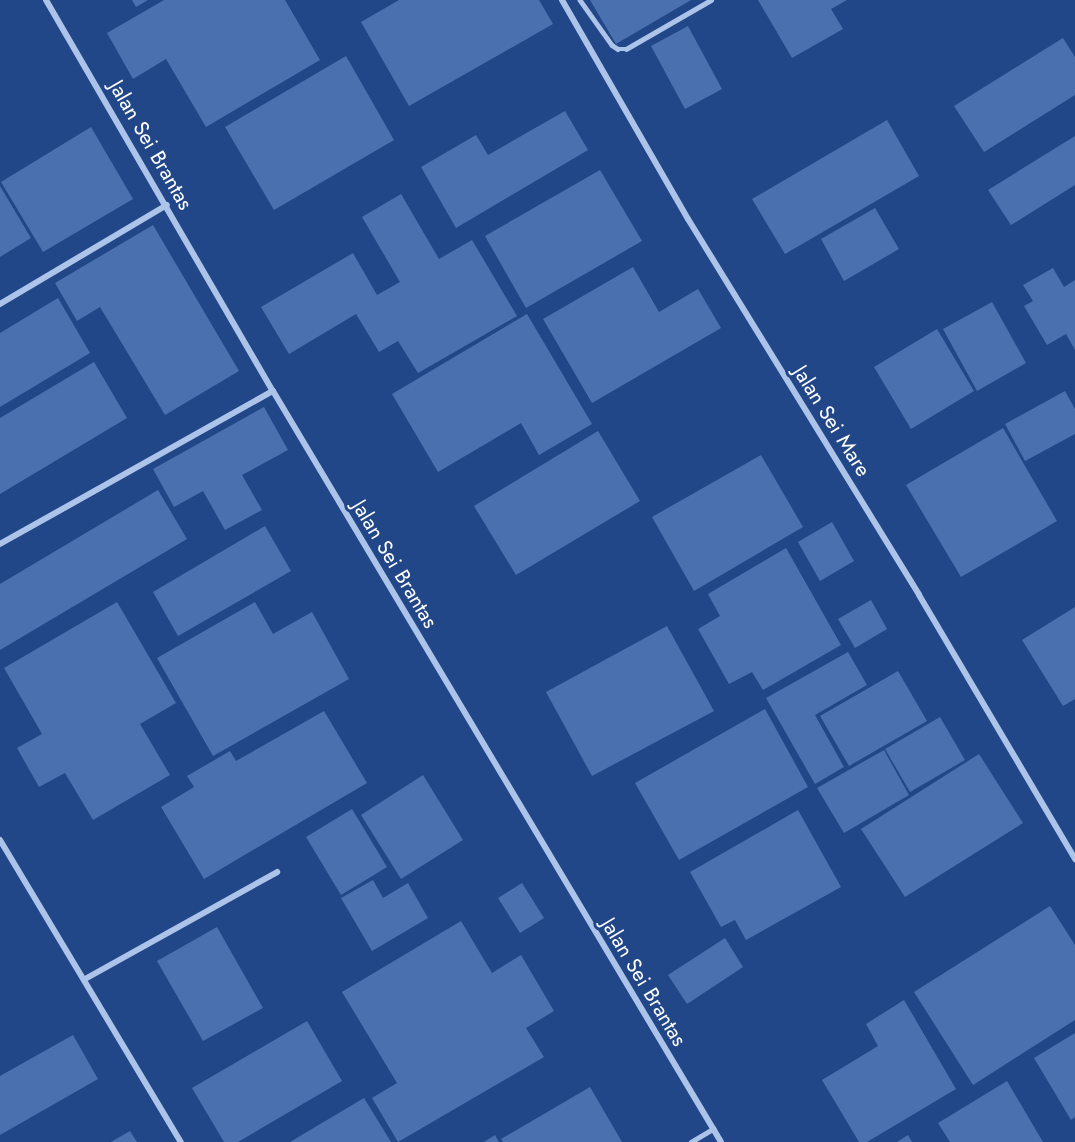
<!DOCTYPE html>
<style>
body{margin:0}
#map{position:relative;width:1075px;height:1142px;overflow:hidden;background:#224788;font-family:Jost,sans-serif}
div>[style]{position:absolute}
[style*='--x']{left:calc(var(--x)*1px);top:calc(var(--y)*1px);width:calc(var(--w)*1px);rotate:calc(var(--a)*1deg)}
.building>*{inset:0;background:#4b70b0}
.service>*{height:4.5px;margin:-2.25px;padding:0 2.25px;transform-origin:2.25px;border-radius:2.25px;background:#adc4ea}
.minor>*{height:6px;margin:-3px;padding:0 3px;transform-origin:3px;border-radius:3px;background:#adc4ea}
span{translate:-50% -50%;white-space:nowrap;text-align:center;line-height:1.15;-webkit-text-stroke:6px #224788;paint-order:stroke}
.street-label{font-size:21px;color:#fff}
</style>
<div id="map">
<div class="building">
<div style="clip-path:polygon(132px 0,148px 0,136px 7px)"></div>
<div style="clip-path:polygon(164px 0,285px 0,320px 60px,206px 127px,166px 59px,133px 79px,107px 33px)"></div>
<div style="clip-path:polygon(399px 0,539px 0,553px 24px,409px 106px,361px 22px)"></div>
<div style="clip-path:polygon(590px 0,691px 0,616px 44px)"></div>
<div style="clip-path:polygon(758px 0,847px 0,831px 9px,843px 29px,792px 58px)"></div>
<div style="clip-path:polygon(688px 26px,722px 89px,685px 109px,651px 46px)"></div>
<div style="clip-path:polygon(1063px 38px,1075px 57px,1075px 95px,984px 152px,954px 106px)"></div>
<div style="clip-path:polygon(346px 56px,394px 140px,274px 210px,225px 127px)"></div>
<div style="clip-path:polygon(565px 111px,588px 150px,456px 228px,421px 167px,476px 135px,488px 155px)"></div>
<div style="clip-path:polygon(887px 120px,919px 176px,785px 254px,752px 199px)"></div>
<div style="clip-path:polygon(91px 127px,133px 199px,43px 252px,1px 182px)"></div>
<div style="clip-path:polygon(1075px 136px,1075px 185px,1011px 225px,988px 190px)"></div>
<div style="clip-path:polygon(600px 170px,642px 241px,526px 308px,485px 236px)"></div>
<div style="clip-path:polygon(0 186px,31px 238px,0 257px)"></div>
<div style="clip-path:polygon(401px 194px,439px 259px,472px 240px,517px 316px,418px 373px,398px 341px,379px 352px,356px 314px,289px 354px,261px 307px,353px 253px,377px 295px,400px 282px,362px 217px)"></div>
<div style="clip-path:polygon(875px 208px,899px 249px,844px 281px,821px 239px)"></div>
<div style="clip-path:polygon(153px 225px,239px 371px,165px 415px,100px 307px,77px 321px,55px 283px)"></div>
<div style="clip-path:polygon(633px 267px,659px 312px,698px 289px,721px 328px,592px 403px,543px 319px)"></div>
<div style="clip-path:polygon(1053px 268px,1064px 287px,1075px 280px,1075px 350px,1066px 334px,1047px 345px,1024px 306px,1033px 301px,1023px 285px)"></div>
<div style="clip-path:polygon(58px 298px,90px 353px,0 407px,0 333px)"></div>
<div style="clip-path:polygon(992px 302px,1026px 363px,977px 391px,943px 329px)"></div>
<div style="clip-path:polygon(527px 314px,592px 424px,539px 455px,521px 423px,438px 472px,392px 394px)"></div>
<div style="clip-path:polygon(937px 329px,974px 391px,911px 429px,874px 367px)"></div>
<div style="clip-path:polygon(94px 362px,127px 418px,0 494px,0 418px)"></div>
<div style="clip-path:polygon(1065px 391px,1075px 409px,1075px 434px,1025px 461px,1005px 424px)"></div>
<div style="clip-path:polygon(264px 407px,288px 450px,242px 475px,262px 510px,225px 530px,203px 491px,174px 507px,153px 469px)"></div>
<div style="clip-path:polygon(1003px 428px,1057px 521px,961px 577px,906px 485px)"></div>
<div style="clip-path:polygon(598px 431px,640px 501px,516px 575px,474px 506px)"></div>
<div style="clip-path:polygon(761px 455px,803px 527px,694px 591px,652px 517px)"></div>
<div style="clip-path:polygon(158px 490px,187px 539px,0 650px,0 584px)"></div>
<div style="clip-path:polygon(832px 522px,854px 561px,820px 581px,798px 542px)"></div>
<div style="clip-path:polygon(265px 526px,291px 571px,178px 636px,153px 592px)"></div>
<div style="clip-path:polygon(786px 548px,841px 645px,763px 690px,752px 672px,729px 684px,698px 629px,720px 616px,708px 594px)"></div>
<div style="clip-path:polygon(871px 600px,887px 629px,855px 648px,838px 619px)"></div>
<div style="clip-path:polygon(117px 602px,176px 703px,140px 724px,170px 775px,93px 820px,65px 773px,39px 787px,17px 748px,42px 734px,4px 668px)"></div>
<div style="clip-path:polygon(255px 602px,273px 634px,312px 612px,349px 679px,213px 756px,157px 658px)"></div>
<div style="clip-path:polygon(1075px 607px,1075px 699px,1063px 706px,1022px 640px)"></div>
<div style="clip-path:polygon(667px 626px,714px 711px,592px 776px,546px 692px)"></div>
<div style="clip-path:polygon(848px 652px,867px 685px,815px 715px,844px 767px,815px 784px,766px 698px)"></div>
<div style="clip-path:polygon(898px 671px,927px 721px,849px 766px,820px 716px)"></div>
<div style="clip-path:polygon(765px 709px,808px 787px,679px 860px,635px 783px)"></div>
<div style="clip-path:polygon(324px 711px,367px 783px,204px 879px,161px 807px,194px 787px,187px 776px,230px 751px,236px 761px)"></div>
<div style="clip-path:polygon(940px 717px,965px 760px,910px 792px,885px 749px)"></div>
<div style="clip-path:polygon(884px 750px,909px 795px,844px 833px,817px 788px)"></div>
<div style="clip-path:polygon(979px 754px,1023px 823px,905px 897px,861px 829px)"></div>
<div style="clip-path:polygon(423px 775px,463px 840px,401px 879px,361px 815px)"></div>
<div style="clip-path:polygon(352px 809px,387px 867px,341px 895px,306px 837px)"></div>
<div style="clip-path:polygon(798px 810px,841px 887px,746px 940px,735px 920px,721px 927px,690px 872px)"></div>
<div style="clip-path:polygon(373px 880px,383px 898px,408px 883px,428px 918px,372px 951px,341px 898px)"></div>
<div style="clip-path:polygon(522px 883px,544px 918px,520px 933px,498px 898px)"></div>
<div style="clip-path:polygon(1050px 906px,1075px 945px,1075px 1020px,973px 1085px,914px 992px)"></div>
<div style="clip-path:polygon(461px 921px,492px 973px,521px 955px,554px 1011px,526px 1028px,544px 1057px,398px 1142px,372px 1098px,397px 1083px,342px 992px)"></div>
<div style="clip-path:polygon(217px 927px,263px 1008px,203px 1041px,157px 961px)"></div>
<div style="clip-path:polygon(725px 938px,743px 967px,687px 1004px,668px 975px)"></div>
<div style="clip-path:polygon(904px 1000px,956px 1089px,867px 1142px,859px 1142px,822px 1080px,878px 1046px,866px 1024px)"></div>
<div style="clip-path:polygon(307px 1021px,342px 1081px,238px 1142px,224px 1142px,192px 1088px)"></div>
<div style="clip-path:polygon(1075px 1033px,1075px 1117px,1071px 1120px,1034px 1058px)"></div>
<div style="clip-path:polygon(73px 1035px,98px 1079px,0 1135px,0 1076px)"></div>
<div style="clip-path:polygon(1007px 1081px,1043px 1142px,950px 1142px,938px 1123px)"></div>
<div style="clip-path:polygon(590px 1087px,622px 1142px,503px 1142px,501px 1139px)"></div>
<div style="clip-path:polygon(364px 1098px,391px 1142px,290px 1142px)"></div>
<div style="clip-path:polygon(130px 1131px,137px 1142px,111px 1142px)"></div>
<div style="clip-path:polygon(495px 1135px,499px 1142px,484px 1142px)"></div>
<div style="clip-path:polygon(908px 1135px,912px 1142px,897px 1142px)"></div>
</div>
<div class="service">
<div style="--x:580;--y:0;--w:55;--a:54.6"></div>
<div style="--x:612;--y:45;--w:7;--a:34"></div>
<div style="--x:618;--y:49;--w:8;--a:0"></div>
<div style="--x:626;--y:49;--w:98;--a:-30"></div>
<div style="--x:691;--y:1142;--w:26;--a:-31"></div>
</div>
<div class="minor">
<div style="--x:46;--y:0;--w:452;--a:59.9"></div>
<div style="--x:273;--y:391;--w:874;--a:59.18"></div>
<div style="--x:562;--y:0;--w:253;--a:60.1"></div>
<div style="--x:688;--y:219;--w:441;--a:58.4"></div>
<div style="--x:919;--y:595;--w:307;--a:59.4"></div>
<div style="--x:0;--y:304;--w:194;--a:-30.7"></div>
<div style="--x:0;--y:544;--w:313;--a:-29.3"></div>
<div style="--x:0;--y:840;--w:352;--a:59.1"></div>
<div style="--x:85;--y:979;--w:220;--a:-29.1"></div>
</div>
<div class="street-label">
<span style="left:151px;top:145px;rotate:60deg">Jalan Sei Brantas</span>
<span style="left:832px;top:421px;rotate:58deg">Jalan Sei Mare</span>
<span style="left:395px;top:564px;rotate:59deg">Jalan Sei Brantas</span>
<span style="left:644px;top:982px;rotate:59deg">Jalan Sei Brantas</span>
</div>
</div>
